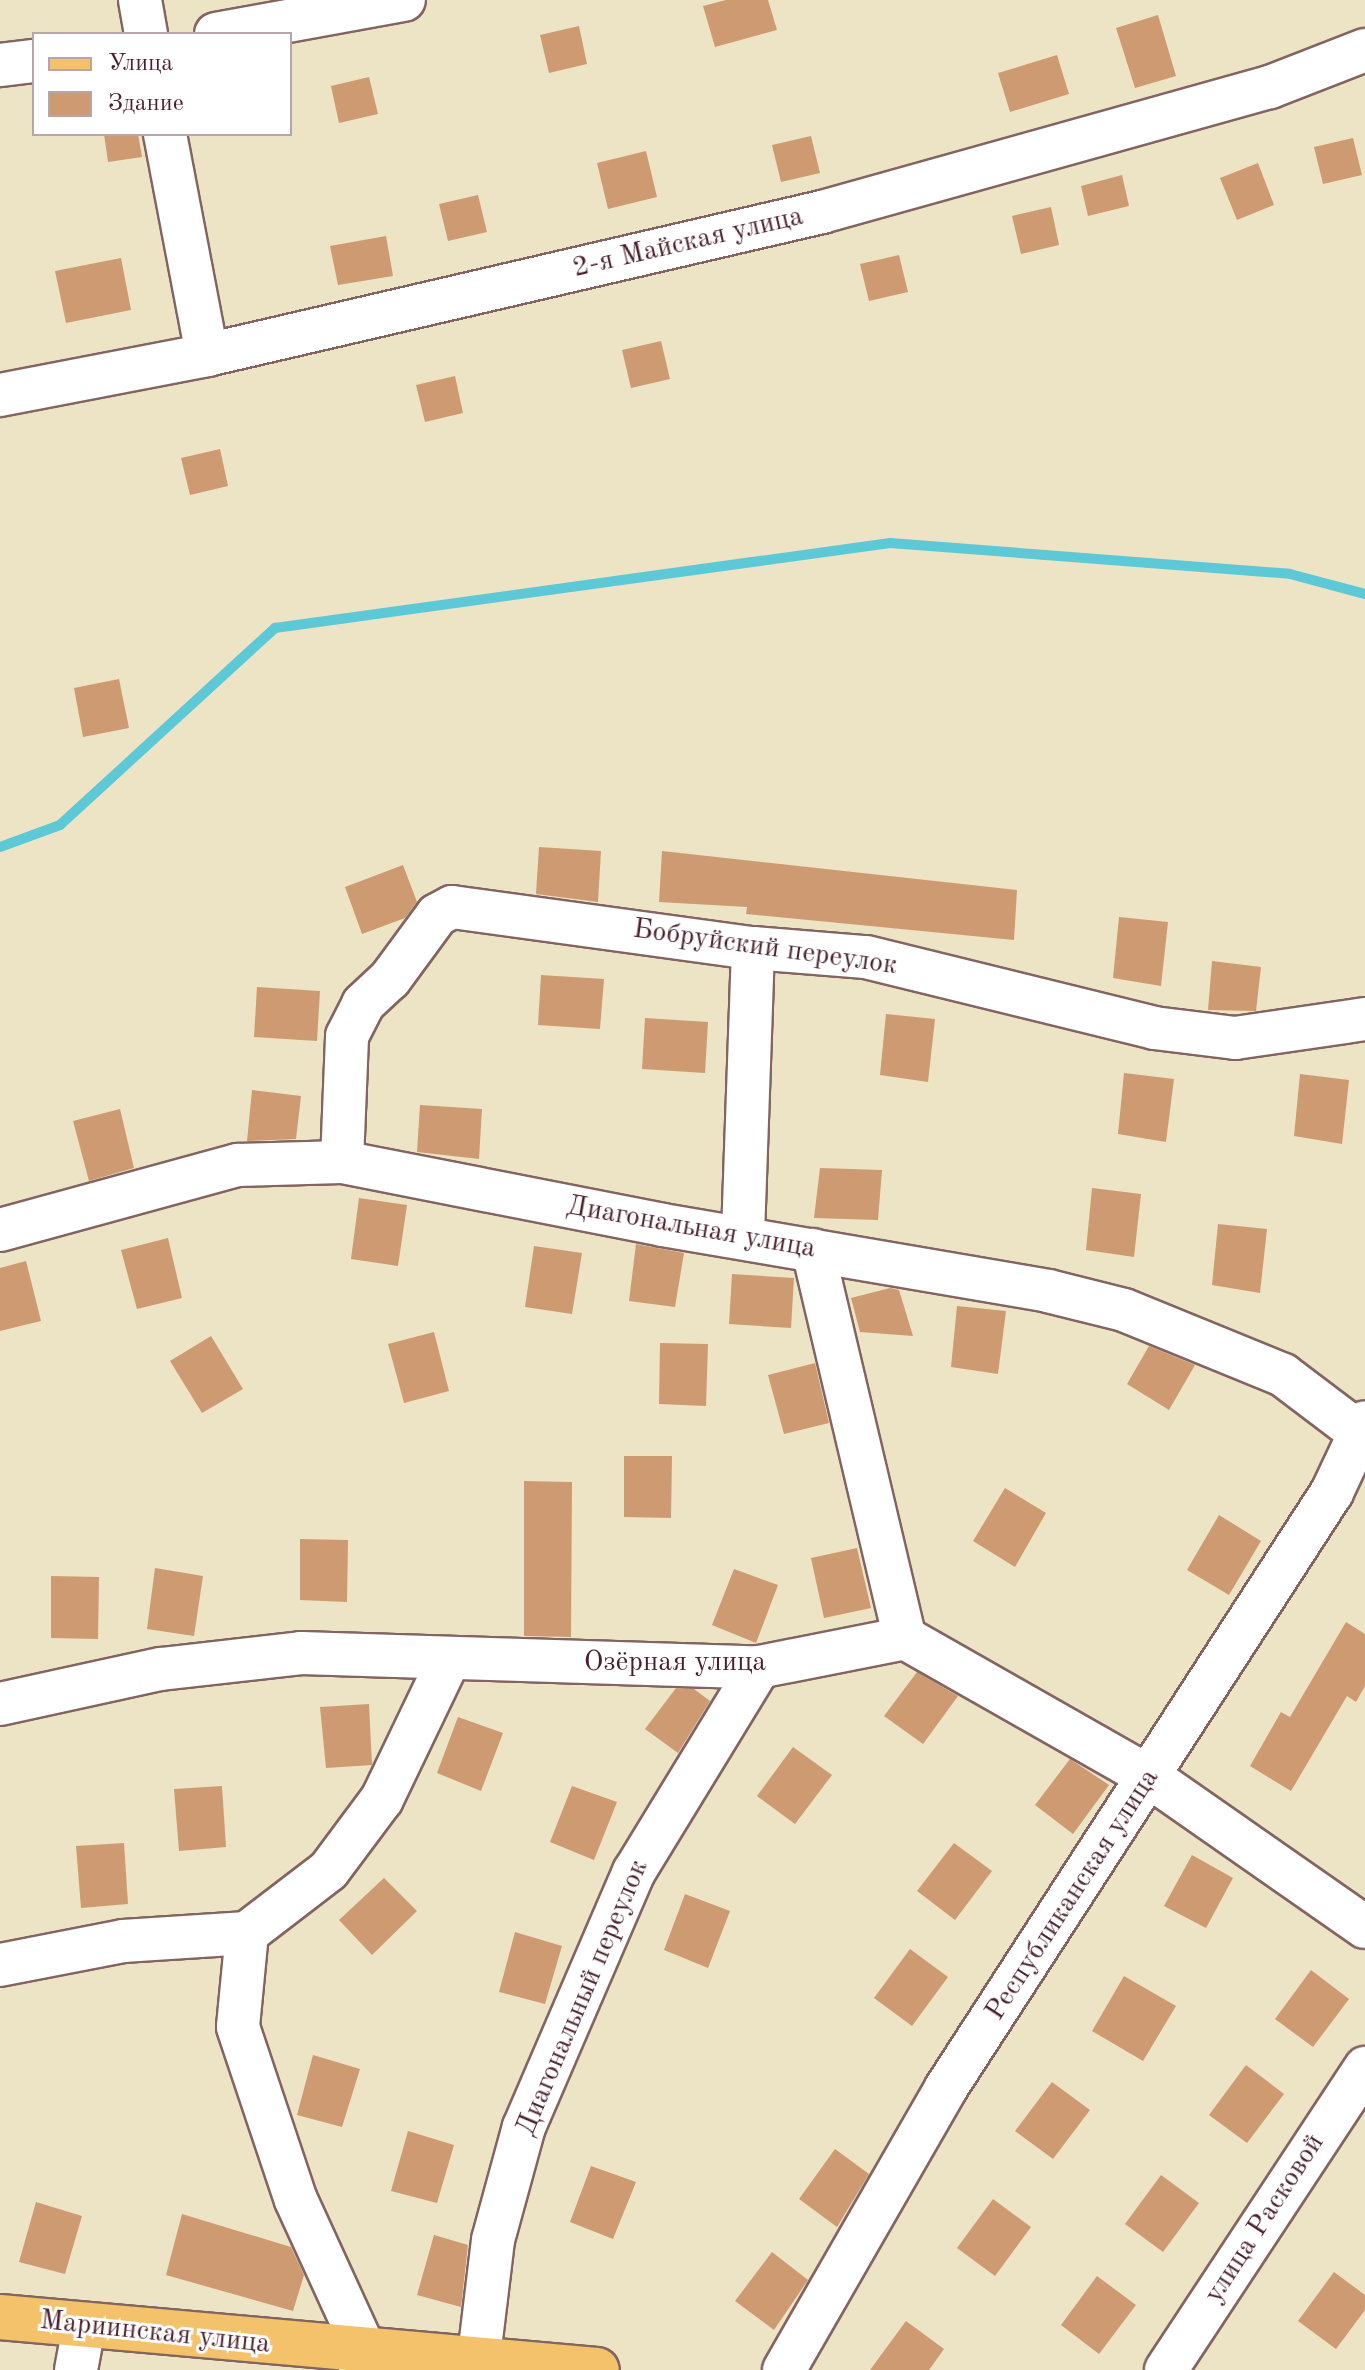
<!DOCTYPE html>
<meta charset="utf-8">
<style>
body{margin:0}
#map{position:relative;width:1365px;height:2370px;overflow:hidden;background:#ede4c6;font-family:"Old Standard TT",serif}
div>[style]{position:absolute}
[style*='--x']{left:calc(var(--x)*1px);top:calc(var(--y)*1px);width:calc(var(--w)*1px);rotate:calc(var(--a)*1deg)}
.stream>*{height:10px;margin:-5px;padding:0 5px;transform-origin:5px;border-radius:5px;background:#5dc8d6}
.building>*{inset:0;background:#ce9a71}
.roads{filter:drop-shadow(2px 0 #836461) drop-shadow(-2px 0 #836461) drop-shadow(0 2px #836461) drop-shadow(0 -2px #836461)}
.minor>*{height:42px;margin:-21px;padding:0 21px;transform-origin:21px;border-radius:21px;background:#fff}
.major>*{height:44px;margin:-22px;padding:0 22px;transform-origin:22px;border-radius:22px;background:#f3c26a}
span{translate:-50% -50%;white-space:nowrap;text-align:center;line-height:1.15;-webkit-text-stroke:6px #fff;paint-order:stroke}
.street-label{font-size:28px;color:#4a1f2b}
.legend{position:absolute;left:32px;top:32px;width:260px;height:104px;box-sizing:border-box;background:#fff;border:2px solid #b7a5aa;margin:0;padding:10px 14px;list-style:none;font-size:24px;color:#4a1f2b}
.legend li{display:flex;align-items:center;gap:16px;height:40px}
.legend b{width:40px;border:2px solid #b7a5aa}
</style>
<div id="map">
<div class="stream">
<div style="--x:0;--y:847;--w:64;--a:-20.1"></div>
<div style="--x:60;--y:825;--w:292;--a:-42.5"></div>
<div style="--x:275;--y:628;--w:621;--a:-7.87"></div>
<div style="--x:890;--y:543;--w:401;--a:4.4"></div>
<div style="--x:1290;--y:574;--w:78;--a:14.9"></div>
</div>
<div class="building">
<div style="clip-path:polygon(726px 0,768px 0,777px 30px,715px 47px,703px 6px)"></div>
<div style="clip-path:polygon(1158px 15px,1176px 76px,1135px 88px,1116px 28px)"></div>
<div style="clip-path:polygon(579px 26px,587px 64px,549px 73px,540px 35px)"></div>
<div style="clip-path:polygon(1057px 55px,1069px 94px,1010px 112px,998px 73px)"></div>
<div style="clip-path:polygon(369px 77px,378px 114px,339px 123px,331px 86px)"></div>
<div style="clip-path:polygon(104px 134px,138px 134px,142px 157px,108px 162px)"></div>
<div style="clip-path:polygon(811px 136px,820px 173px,781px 182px,772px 145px)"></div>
<div style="clip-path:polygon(1353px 138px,1362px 175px,1323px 184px,1314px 147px)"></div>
<div style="clip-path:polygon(646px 151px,657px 197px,608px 209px,597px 163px)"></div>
<div style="clip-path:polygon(1258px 163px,1274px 205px,1237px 220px,1220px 178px)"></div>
<div style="clip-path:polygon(1122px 175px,1129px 206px,1088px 216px,1081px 186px)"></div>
<div style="clip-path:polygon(478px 195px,487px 232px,448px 241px,439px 204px)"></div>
<div style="clip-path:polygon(1051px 207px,1059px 245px,1021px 254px,1012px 216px)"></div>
<div style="clip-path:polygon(386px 236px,393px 276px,338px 285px,330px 246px)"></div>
<div style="clip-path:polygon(899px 255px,908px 292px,869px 301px,860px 264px)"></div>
<div style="clip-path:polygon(121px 258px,131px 310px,66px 323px,55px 271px)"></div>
<div style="clip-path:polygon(661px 341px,670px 379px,631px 388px,622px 350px)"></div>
<div style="clip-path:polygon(455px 376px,463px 413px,425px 422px,416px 385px)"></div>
<div style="clip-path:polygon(220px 449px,228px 486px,190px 495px,181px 458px)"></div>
<div style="clip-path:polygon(119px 679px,129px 728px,83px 737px,74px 688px)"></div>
<div style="clip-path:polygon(539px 847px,601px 851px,598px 902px,536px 894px)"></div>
<div style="clip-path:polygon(662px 851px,1017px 890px,1014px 940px,746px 914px,747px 907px,659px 902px)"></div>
<div style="clip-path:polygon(403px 865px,417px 902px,405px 918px,362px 934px,345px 887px)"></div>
<div style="clip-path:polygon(1119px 917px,1168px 922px,1161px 986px,1113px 978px)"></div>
<div style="clip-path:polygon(1212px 961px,1261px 967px,1256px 1011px,1208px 1010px)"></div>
<div style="clip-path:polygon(541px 975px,604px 979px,600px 1029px,538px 1025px)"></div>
<div style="clip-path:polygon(257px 987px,320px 991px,317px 1041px,254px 1037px)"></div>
<div style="clip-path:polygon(886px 1014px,935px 1019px,928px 1082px,880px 1075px)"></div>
<div style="clip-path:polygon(645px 1018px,708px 1022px,705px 1073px,642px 1069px)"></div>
<div style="clip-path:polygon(1124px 1073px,1174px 1079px,1166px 1142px,1118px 1134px)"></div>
<div style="clip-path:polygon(1300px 1074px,1349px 1080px,1342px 1144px,1294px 1136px)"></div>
<div style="clip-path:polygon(252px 1090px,301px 1096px,296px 1139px,247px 1141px)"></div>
<div style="clip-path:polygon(420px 1105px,482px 1109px,479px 1159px,417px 1152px)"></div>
<div style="clip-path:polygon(120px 1109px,134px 1168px,89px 1181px,73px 1121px)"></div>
<div style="clip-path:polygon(820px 1168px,882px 1170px,878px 1220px,814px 1218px)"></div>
<div style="clip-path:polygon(1092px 1188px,1141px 1194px,1134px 1257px,1086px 1250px)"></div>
<div style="clip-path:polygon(359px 1198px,407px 1205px,398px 1266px,351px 1259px)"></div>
<div style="clip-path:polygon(1218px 1224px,1267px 1229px,1260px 1293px,1212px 1285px)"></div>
<div style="clip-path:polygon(168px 1238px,182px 1298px,137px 1309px,121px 1250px)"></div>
<div style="clip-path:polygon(636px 1244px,684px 1253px,675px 1307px,629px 1301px)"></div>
<div style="clip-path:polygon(534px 1246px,582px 1253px,572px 1314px,525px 1307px)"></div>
<div style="clip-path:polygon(26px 1261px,41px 1321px,0 1331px,0 1268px)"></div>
<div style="clip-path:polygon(732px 1274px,794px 1278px,791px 1328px,729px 1324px)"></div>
<div style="clip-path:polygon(890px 1288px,899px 1290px,913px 1336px,860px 1332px,851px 1298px)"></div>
<div style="clip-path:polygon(957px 1306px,1006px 1311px,998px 1374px,951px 1367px)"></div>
<div style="clip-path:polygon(434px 1332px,449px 1391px,404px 1403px,388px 1344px)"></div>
<div style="clip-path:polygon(211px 1336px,243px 1389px,202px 1413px,170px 1361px)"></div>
<div style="clip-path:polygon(660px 1343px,708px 1344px,706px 1406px,659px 1404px)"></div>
<div style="clip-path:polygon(1149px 1346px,1195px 1365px,1169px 1410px,1127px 1384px)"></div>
<div style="clip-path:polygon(815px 1363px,829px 1423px,784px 1434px,768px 1375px)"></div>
<div style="clip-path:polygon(624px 1456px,672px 1456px,671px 1518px,624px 1517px)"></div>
<div style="clip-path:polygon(524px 1481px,572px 1482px,571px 1637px,524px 1636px)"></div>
<div style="clip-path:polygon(1005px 1488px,1046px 1513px,1015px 1567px,973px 1541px)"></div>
<div style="clip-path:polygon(1219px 1515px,1261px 1541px,1229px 1595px,1187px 1570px)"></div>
<div style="clip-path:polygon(300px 1539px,348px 1540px,347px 1602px,300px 1600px)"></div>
<div style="clip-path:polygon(857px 1548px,871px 1608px,824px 1618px,811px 1558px)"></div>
<div style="clip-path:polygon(155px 1568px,203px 1576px,194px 1636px,147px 1629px)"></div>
<div style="clip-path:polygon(734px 1569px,778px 1585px,756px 1643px,712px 1625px)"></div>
<div style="clip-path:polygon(51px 1576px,99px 1577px,98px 1639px,51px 1638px)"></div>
<div style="clip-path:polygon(1346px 1622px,1365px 1634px,1365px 1686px,1356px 1702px,1347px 1696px,1291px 1791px,1250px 1766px,1281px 1712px,1290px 1717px)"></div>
<div style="clip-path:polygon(917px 1672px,958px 1696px,923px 1744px,884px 1716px)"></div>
<div style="clip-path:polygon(676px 1688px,694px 1689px,710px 1701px,678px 1753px,645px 1729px)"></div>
<div style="clip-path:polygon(369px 1704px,372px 1765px,326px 1768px,320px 1707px)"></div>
<div style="clip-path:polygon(458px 1717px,503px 1733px,481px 1791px,437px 1773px)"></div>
<div style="clip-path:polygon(793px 1747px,832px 1775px,795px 1824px,757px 1796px)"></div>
<div style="clip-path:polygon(1070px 1759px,1109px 1785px,1073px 1834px,1035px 1805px)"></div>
<div style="clip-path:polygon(222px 1786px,226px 1847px,179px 1851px,174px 1789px)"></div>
<div style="clip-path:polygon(572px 1786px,617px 1802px,594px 1860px,550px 1842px)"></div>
<div style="clip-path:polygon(124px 1843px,128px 1904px,81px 1908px,76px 1846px)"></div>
<div style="clip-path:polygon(954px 1843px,992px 1871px,955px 1920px,917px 1891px)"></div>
<div style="clip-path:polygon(1192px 1855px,1233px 1878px,1206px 1928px,1164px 1906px)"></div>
<div style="clip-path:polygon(384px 1878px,417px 1911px,372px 1955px,339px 1920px)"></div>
<div style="clip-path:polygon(685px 1894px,730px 1911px,708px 1968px,664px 1950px)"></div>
<div style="clip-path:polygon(515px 1932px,562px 1946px,545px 2004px,499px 1992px)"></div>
<div style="clip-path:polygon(910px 1949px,948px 1977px,912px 2026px,874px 1998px)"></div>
<div style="clip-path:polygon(1311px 1970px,1349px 1999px,1313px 2047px,1275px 2019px)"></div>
<div style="clip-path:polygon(1124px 1976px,1176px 2006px,1143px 2061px,1092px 2031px)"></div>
<div style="clip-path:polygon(313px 2055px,360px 2069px,342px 2127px,297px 2115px)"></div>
<div style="clip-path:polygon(1246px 2065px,1284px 2094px,1247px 2143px,1209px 2115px)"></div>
<div style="clip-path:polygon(1052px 2082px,1090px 2110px,1053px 2159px,1015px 2131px)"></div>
<div style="clip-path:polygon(408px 2131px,454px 2145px,437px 2203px,391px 2191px)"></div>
<div style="clip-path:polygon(835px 2149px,869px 2174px,837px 2227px,799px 2199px)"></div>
<div style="clip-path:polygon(591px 2166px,636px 2182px,613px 2239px,570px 2222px)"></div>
<div style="clip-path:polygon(1161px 2175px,1199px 2203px,1163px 2252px,1125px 2224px)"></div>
<div style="clip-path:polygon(993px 2199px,1031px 2227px,995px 2276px,957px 2248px)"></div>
<div style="clip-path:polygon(36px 2202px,82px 2216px,65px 2274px,19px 2262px)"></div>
<div style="clip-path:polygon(182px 2214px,291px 2247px,304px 2275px,293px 2311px,166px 2275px)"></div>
<div style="clip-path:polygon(434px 2235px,468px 2245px,461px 2307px,417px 2295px)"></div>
<div style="clip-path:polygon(772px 2252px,808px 2280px,774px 2330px,735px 2301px)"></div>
<div style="clip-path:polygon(1334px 2272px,1365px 2295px,1365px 2310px,1336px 2349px,1298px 2321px)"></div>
<div style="clip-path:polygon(1097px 2276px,1136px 2305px,1099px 2354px,1061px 2325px)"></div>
<div style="clip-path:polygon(906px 2321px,944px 2349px,929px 2370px,870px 2370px)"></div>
</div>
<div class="roads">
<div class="minor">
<div style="--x:140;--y:0;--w:35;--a:80"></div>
<div style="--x:216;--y:34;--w:191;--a:-10.3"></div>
<div style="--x:0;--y:65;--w:34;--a:-7"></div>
<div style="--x:165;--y:134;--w:225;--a:79.2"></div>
<div style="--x:0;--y:395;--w:211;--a:-10.9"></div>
<div style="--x:207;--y:355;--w:631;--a:-13.09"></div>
<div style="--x:822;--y:212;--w:465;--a:-15.6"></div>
<div style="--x:1270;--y:87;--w:102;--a:-21.3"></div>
<div style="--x:342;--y:1162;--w:126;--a:-87.7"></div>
<div style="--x:347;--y:1036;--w:36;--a:-63"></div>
<div style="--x:363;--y:1004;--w:37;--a:-43"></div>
<div style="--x:390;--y:979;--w:79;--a:-53.7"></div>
<div style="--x:437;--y:915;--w:17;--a:-28"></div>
<div style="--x:452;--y:907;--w:304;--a:7.8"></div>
<div style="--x:753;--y:948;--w:113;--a:4.6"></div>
<div style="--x:866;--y:957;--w:297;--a:13.8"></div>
<div style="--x:1154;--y:1028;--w:82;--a:7"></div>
<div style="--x:1235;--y:1038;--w:131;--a:-8.3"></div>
<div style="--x:0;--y:1230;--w:247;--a:-15.3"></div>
<div style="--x:238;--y:1165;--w:104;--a:-1.7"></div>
<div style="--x:342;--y:1162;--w:327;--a:11.1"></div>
<div style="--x:663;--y:1225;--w:391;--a:9.7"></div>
<div style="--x:1048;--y:1291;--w:78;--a:14"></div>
<div style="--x:1124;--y:1310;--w:172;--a:22.2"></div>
<div style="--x:1283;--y:1375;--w:93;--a:37.1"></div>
<div style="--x:743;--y:1235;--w:287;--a:-88"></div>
<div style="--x:813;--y:1250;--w:399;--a:76.7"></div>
<div style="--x:0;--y:1704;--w:165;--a:-12.3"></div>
<div style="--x:161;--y:1669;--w:141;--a:-6.5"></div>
<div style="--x:301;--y:1653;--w:458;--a:1.8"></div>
<div style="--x:759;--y:1667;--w:149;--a:-11.2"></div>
<div style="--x:905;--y:1638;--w:282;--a:29.6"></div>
<div style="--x:1150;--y:1777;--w:262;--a:34.9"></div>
<div style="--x:247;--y:1933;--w:94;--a:95.5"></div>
<div style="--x:238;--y:2027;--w:182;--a:71.5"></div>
<div style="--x:296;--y:2200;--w:168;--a:65.4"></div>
<div style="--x:366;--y:2353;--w:18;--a:109"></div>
<div style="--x:0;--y:1965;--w:125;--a:-11"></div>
<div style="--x:123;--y:1941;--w:124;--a:-3.7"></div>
<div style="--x:247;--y:1933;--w:103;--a:-37.5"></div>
<div style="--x:329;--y:1870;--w:89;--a:-53.3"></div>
<div style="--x:382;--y:1799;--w:153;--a:-64.4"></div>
<div style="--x:479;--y:2356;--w:117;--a:-83.1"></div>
<div style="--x:493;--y:2240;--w:117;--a:-74.7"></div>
<div style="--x:524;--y:2127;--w:278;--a:-66.7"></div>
<div style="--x:634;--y:1872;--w:240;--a:-58.6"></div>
<div style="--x:76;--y:2370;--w:44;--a:-79.5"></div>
<div style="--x:784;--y:2370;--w:325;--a:-60.1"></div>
<div style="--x:946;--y:2088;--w:710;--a:-57.07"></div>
<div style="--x:1332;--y:1492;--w:77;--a:-64.8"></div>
<div style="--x:1166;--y:2370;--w:362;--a:-56.6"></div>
</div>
<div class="major">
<div style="--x:0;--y:2317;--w:599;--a:5.07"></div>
</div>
</div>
<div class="street-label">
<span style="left:688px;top:243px;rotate:-13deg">2-я Майская улица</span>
<span style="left:765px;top:948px;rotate:8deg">Бобруйский переулок</span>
<span style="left:691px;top:1228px;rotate:10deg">Диагональная улица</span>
<span style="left:675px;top:1663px">Озёрная улица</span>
<span style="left:1073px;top:1895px;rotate:-57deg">Республиканская улица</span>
<span style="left:583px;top:1998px;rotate:-67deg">Диагональный переулок</span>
<span style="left:1265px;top:2219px;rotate:-57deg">улица Расковой</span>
<span style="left:155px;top:2333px;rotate:6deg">Мариинская улица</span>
</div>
<ul class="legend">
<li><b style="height:10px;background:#f3c26a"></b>Улица</li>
<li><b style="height:22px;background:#ce9a71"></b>Здание</li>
</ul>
</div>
